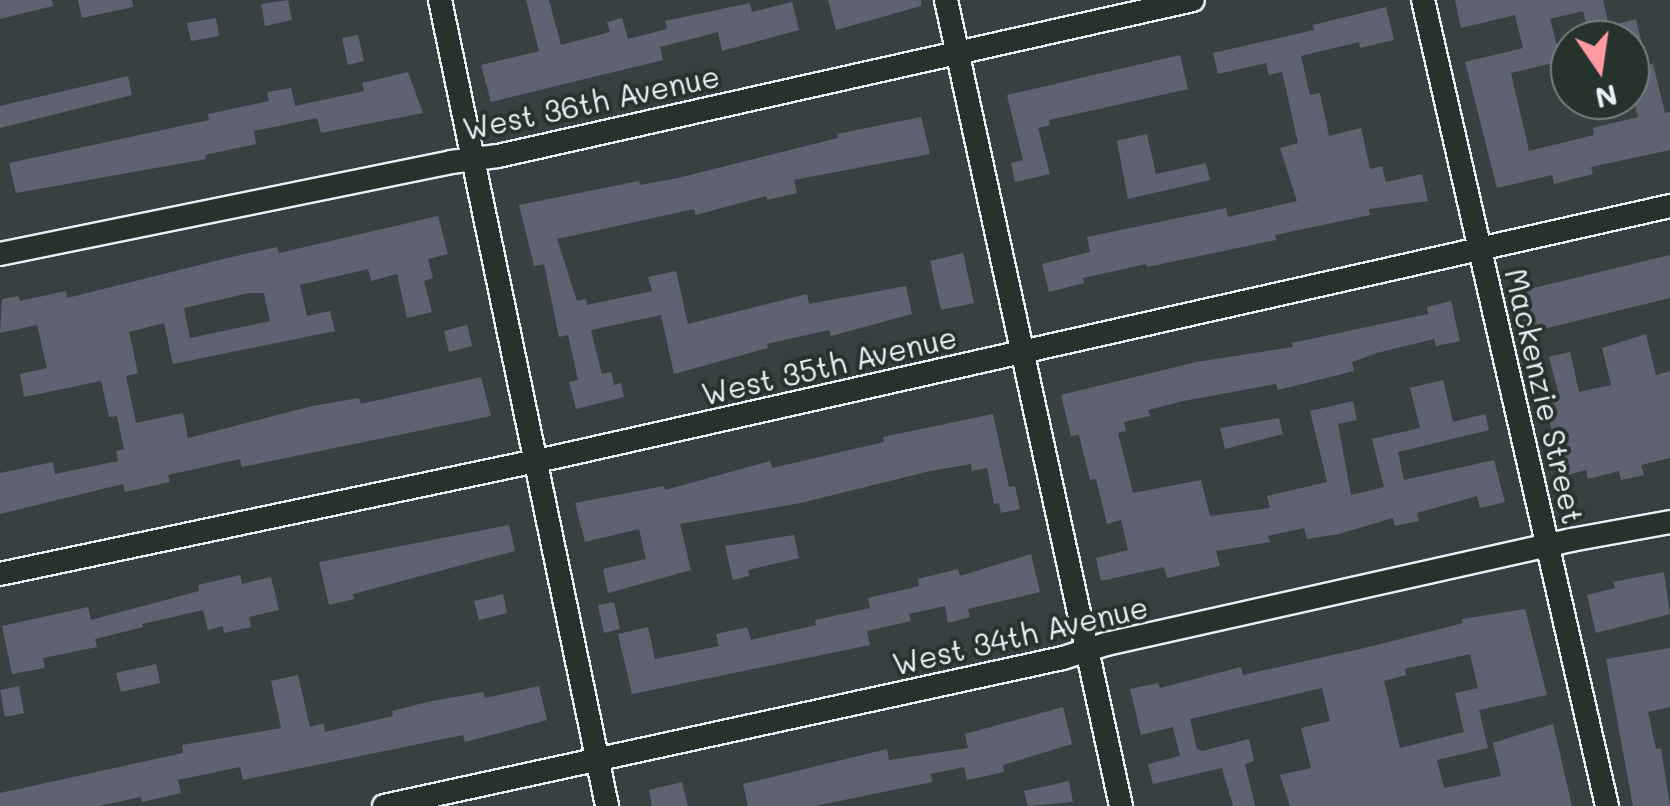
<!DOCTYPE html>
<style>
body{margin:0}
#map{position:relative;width:1670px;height:806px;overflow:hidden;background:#374141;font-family:Mali,sans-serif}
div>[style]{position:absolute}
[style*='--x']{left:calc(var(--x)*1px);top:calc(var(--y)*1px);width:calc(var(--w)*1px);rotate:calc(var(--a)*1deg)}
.building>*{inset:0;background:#5f6371}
.roads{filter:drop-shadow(2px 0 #e8f1f8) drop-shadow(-2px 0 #e8f1f8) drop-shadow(0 2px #e8f1f8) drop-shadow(0 -2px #e8f1f8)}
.minor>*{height:22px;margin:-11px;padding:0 11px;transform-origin:11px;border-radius:11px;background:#26332d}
span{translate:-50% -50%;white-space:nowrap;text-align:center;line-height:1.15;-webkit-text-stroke:8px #26332d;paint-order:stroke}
.street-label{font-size:30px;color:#e8f1f8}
.north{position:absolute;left:1550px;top:20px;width:100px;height:100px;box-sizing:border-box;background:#26332d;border:2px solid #747f7e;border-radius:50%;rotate:167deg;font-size:28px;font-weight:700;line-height:40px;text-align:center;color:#e8f1f8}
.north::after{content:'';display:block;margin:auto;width:35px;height:45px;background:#ff9aa2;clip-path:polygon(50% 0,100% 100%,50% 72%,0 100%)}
</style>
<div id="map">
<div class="building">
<div style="clip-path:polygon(0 0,52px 0,53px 6px,0 19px)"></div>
<div style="clip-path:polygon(78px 0,132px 0,133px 7px,82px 18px)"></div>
<div style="clip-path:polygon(288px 0,292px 20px,265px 26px,261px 4px)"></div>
<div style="clip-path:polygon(526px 0,549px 0,561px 45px,610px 32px,607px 22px,622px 18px,628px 39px,667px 29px,665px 21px,750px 3px,752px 12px,792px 2px,799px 30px,722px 51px,718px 32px,660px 47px,663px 60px,491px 102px,481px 65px,539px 51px)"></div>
<div style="clip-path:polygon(828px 0,921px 0,921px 6px,836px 30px)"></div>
<div style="clip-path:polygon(evenodd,1455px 0,1603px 0,1609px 26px,1636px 19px,1647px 65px,1653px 64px,1665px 113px,1670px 112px,1670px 150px,1591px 167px,1593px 174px,1554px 184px,1552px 175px,1497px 188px,1465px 62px,1523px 48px,1515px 15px,1461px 28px,1455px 0,1583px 11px,1588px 32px,1577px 34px,1578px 40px,1630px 40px,1630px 86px,1638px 117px,1593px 128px,1594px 135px,1529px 151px,1511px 73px,1561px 61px,1550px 19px,1583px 11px)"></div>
<div style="clip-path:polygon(1386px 7px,1394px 40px,1360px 48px,1359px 42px,1301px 56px,1310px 95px,1320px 93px,1329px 136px,1361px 128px,1370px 169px,1382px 166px,1386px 182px,1422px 174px,1428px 201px,1369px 209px,1370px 215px,1275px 235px,1276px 240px,1147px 267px,1146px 264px,1083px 278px,1084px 283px,1049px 292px,1042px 264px,1090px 252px,1087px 237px,1226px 208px,1228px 217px,1297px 201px,1280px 148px,1298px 143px,1282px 72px,1269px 75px,1266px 63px,1218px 74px,1213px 53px,1314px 30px,1313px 25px)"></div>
<div style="clip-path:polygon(216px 18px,219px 36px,191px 41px,187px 23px)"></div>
<div style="clip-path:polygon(358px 35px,364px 61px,348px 65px,342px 38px)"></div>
<div style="clip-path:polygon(1180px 55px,1188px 89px,1049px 120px,1050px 125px,1038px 128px,1050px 174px,1015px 182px,1011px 163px,1023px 160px,1007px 95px)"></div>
<div style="clip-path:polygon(408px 72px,423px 113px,321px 133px,317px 118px,254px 131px,256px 144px,205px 155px,206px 159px,16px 193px,9px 163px,209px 120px,208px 114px,269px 101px,267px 92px,291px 88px,295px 106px,364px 91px,362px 83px)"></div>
<div style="clip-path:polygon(128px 76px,132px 95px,0 128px,0 106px)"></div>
<div style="clip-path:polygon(921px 117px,930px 154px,794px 180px,797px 193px,767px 200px,766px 196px,696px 215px,694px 209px,557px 239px,577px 301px,586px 299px,587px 305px,652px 291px,648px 277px,676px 271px,688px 324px,807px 294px,809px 304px,906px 286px,912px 314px,831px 336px,829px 330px,767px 344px,768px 348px,674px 374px,661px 315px,591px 330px,602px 374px,611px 372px,614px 385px,621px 383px,624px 397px,576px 409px,569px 382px,578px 380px,568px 335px,559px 337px,544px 264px,534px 266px,519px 205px,639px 181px,640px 185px,678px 178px,838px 138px,837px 134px)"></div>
<div style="clip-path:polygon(1147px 134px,1156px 174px,1206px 163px,1210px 180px,1128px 199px,1117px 141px)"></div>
<div style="clip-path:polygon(evenodd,438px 216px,448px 254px,428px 259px,433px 278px,424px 281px,432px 312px,407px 318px,397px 274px,371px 281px,368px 269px,300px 285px,307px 316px,330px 311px,335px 331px,173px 364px,164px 323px,129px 332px,138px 373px,126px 376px,136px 423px,183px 413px,188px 438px,313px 406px,359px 398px,361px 404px,481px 377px,491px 416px,242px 467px,240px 459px,168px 475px,170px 482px,125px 492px,123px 484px,0 514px,0 473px,53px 462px,55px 474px,118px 461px,116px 451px,124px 449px,117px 416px,109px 417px,101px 381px,24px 397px,20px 374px,47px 368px,37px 325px,0 333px,2px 299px,18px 296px,20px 301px,66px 291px,67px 298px,227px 258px,277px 247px,279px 253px,438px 216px,249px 293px,264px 293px,270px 321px,190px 338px,184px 308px,249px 293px)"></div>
<div style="clip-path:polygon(963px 253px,974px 303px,941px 310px,930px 261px)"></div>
<div style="clip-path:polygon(1670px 255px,1670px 298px,1527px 333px,1517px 292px)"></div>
<div style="clip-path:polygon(1451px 301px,1460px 341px,1436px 346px,1434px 339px,1377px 353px,1352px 362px,1354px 371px,1278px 390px,1276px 384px,1183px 401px,1148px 410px,1150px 416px,1124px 422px,1126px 431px,1118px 433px,1133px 493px,1201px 480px,1210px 516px,1270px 508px,1267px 496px,1327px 482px,1310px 411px,1353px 401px,1357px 420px,1338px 424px,1351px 495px,1384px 487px,1372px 439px,1420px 428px,1410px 388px,1443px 380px,1453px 422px,1485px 414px,1489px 430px,1398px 452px,1404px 480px,1494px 460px,1505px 502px,1480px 508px,1477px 496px,1417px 513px,1419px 521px,1395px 526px,1393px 518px,1339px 534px,1307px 539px,1304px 528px,1268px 536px,1270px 542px,1216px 551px,1220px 566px,1167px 578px,1164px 567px,1101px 581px,1096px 558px,1128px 550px,1121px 520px,1107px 524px,1096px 479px,1090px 480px,1079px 435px,1071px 436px,1061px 395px,1196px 362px,1293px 347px,1292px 343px,1315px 338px,1428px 314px,1427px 307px)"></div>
<div style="clip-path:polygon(467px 325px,472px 346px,449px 352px,444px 331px)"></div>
<div style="clip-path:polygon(1646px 334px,1656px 375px,1670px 371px,1670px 458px,1641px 465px,1644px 475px,1621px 480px,1619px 471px,1588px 479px,1586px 470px,1561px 477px,1546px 403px,1560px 399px,1549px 357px,1570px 352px,1579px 392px,1611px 385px,1602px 348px)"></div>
<div style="clip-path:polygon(993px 414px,1009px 487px,1015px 486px,1020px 509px,1001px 513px,999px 503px,994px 504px,987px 468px,972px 471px,971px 464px,930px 471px,801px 503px,680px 524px,691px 570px,608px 593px,603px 569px,646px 559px,639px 529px,585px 542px,575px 503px,664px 486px,665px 490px,770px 461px,772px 468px,884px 442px,883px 437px)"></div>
<div style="clip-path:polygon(1279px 418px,1283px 434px,1225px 449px,1220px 428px)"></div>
<div style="clip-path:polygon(509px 525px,515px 551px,353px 594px,354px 599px,329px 605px,319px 562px)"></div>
<div style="clip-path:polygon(794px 535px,799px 558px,748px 570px,749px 576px,733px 580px,725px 546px)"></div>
<div style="clip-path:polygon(1031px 554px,1040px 592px,968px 609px,970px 617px,948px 623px,945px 606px,909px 614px,911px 621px,867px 631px,870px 645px,632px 694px,618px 634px,648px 627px,655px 659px,719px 646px,716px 634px,747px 627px,751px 640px,816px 625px,815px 620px,870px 608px,868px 598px,919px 586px,918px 579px,958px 569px,960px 576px)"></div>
<div style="clip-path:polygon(1664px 572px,1670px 614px,1596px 633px,1587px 595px,1615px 588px,1613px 582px)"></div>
<div style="clip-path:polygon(240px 575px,242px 584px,271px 577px,279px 610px,249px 617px,251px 627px,224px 633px,223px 626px,208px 630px,203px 610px,142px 624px,143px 627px,95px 639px,97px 647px,43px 658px,45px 668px,12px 674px,2px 626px,88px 607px,91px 620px,199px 591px,198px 585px)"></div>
<div style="clip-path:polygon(503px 594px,507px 613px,479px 620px,474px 601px)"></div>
<div style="clip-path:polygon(614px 602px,620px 629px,604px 633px,598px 605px)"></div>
<div style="clip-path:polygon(evenodd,1525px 609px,1547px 695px,1479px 710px,1488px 748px,1437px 760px,1444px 788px,1501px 776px,1493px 743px,1553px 724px,1572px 806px,1290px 806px,1280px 775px,1311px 768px,1301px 728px,1330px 721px,1322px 688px,1190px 719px,1197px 749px,1202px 751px,1249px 739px,1254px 761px,1245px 764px,1255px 806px,1233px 806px,1222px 768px,1153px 784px,1148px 764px,1180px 756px,1173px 727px,1141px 735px,1130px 689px,1158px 683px,1160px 688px,1241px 667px,1243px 675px,1373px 646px,1463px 623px,1462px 619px,1525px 609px,1470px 654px,1478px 688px,1455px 693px,1464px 732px,1400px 748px,1384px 681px,1406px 675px,1405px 669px,1470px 654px)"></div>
<div style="clip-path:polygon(1670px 648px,1670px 707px,1648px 712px,1656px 749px,1661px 748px,1670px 806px,1633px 806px,1606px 659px)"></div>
<div style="clip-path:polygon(156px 664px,160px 683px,121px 692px,116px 673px)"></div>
<div style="clip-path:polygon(298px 675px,310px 727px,324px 723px,325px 732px,393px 716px,392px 711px,427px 702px,483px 692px,485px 698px,539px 686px,547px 720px,465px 742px,463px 735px,243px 780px,240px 767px,178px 780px,181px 793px,142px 802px,141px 797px,99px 806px,0 806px,0 793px,183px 753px,182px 745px,281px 728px,271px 681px)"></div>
<div style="clip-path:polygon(19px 686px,24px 713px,5px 717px,0 690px)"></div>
<div style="clip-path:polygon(1063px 707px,1072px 744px,1003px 765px,1004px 772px,967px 780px,964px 767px,931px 774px,932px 782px,815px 806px,748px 806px,743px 784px,887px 749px,889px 760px,968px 748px,965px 734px)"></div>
<div style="clip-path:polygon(1069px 781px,1073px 802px,1028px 806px,1024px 791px)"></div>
<div style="clip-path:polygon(682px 782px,688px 806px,652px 806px,649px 790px)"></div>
</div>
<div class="roads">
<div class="minor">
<div style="--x:440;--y:0;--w:823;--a:78.29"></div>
<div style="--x:946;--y:0;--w:825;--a:77.75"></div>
<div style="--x:1423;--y:0;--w:827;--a:77.14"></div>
<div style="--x:0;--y:254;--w:460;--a:-11.5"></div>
<div style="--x:451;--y:162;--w:47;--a:-7.3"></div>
<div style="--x:498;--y:156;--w:712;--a:-12.65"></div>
<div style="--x:0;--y:574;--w:572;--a:-11.9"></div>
<div style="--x:560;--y:456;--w:1138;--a:-12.69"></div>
<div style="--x:384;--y:806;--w:695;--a:-12.3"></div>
<div style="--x:1063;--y:658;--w:45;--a:-18"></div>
<div style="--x:1106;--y:644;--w:476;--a:-12.6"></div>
<div style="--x:1571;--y:540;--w:101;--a:-10.3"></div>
</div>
</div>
<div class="street-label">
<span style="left:591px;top:102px;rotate:-12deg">West 36th Avenue</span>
<span style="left:829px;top:365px;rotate:-13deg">West 35th Avenue</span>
<span style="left:1545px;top:396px;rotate:77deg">Mackenzie Street</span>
<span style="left:1020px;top:635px;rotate:-13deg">West 34th Avenue</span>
</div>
<div class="north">N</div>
</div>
